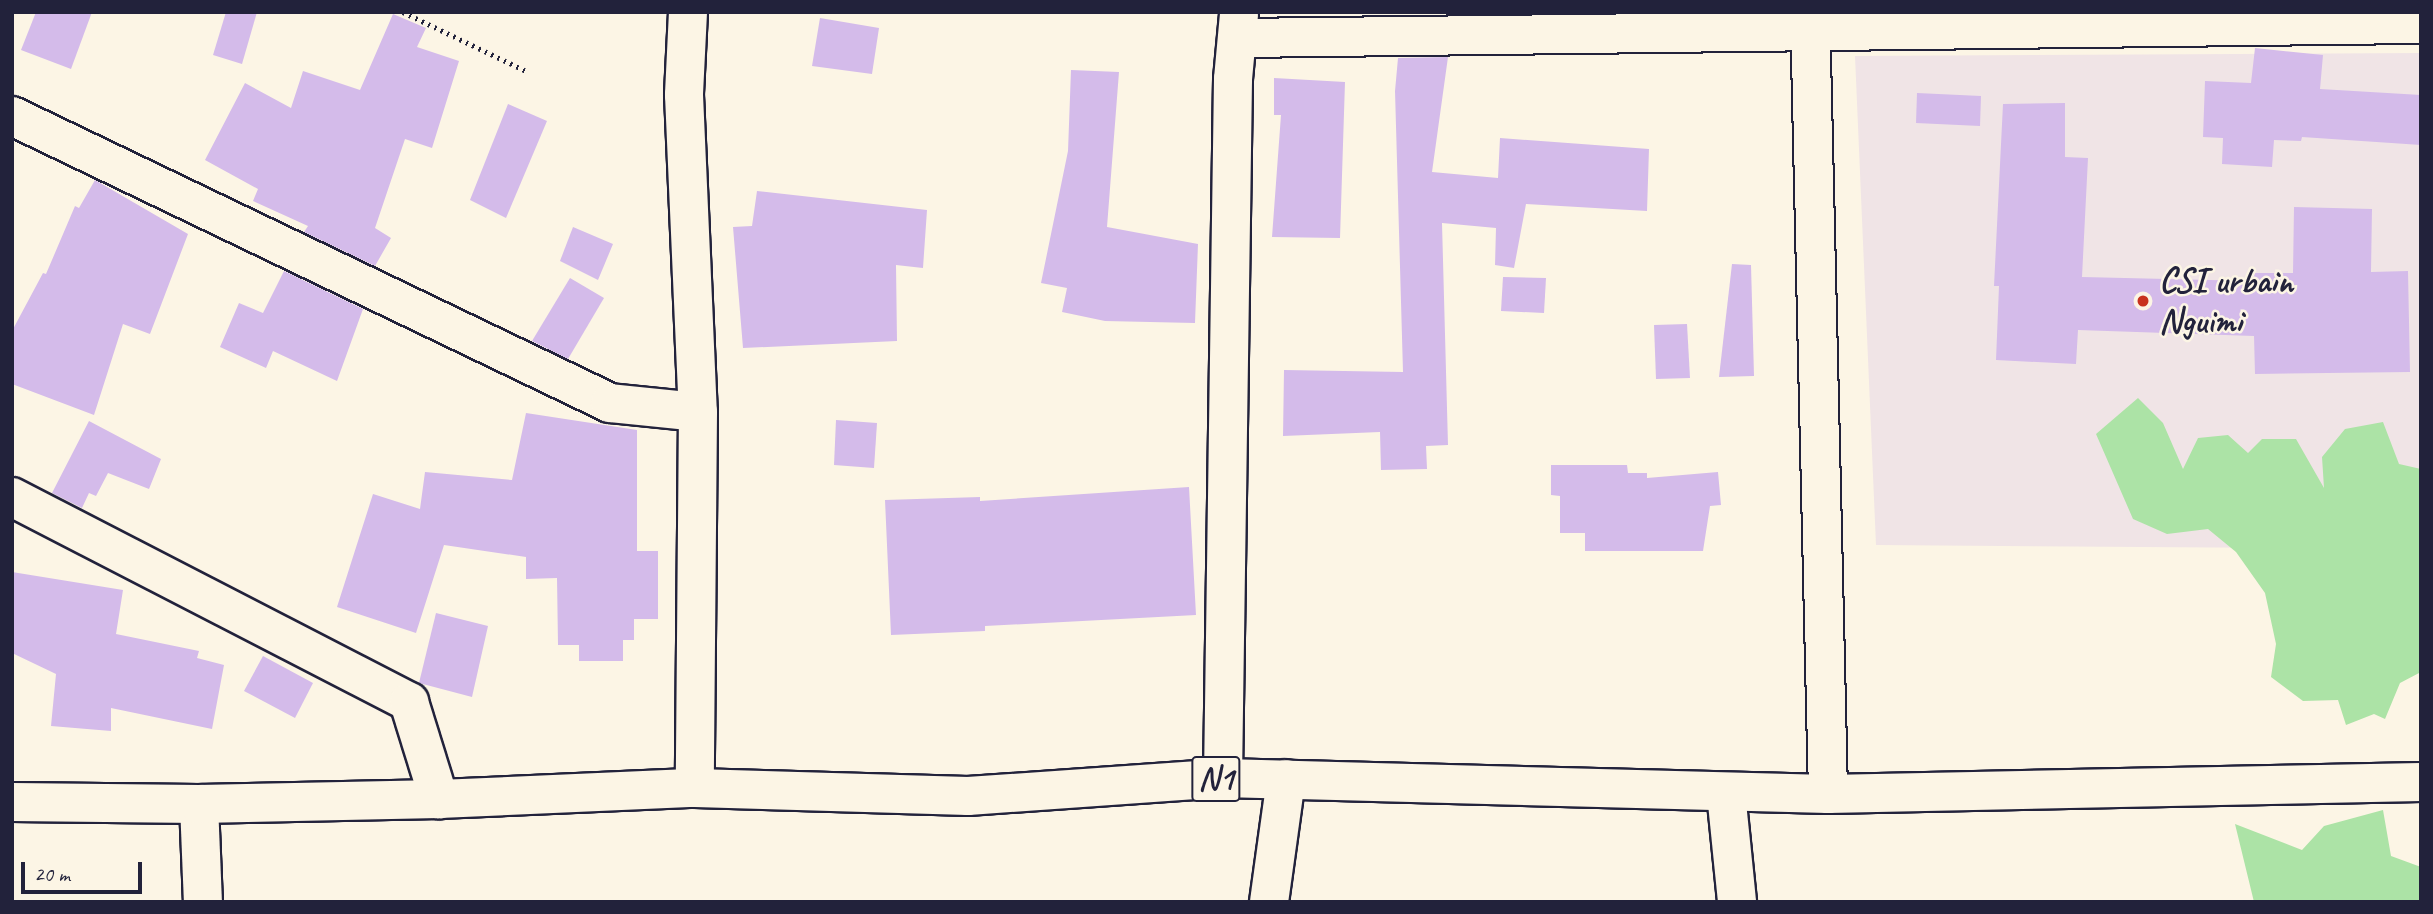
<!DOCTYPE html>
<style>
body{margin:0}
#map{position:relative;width:2433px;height:914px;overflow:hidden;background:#fcf5e5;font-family:Caveat,sans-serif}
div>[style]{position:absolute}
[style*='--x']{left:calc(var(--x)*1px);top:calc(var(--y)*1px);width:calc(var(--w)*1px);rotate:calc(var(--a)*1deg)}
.built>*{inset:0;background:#f0e4e6}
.green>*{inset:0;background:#ace3a6}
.building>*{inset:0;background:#d4bbea}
.path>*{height:4.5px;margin-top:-2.25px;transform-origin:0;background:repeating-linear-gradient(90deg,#22223b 0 2px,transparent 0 7px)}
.roads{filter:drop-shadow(2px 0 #22223b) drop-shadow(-2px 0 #22223b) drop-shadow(0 2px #22223b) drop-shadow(0 -2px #22223b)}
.minor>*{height:38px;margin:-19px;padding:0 19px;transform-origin:19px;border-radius:19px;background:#fcf5e5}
.tertiary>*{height:38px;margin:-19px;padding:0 19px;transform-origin:19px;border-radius:19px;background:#fcf5e5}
.trunk>*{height:38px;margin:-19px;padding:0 19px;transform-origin:19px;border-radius:19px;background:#fcf5e5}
.dots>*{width:19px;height:19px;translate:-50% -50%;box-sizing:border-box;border:4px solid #fcf5e5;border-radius:50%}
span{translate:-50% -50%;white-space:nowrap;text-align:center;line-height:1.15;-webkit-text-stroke:5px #fcf5e5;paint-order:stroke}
.shield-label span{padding:2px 5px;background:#fcf5e5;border:2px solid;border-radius:5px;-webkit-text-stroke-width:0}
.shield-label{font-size:33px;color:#22223b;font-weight:700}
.poi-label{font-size:35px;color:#22223b;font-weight:700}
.left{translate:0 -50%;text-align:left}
.frame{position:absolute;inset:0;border:14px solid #22223b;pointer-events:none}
.scale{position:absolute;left:21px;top:862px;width:121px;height:32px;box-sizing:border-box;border:4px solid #22223b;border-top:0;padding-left:9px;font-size:21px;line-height:24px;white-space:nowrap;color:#22223b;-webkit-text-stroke:5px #fcf5e5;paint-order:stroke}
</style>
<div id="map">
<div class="built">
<div style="clip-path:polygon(2421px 53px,2421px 549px,1876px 545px,1855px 56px)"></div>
</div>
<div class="green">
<div style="clip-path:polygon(2138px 398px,2163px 423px,2183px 469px,2198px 438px,2228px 435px,2248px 453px,2262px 439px,2296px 439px,2324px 488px,2322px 457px,2345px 429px,2383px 422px,2399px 464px,2421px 469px,2421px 672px,2400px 683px,2385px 719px,2374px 714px,2346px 725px,2338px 700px,2303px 701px,2271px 677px,2276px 644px,2265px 593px,2236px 552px,2208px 529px,2167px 534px,2133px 519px,2096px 434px)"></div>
<div style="clip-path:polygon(2383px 810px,2391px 856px,2421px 867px,2421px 902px,2254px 902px,2235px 824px,2302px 850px,2324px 826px)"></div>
</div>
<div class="building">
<div style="clip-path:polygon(36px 12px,92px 12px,71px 69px,21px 50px)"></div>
<div style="clip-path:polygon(226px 12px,257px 12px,242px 64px,213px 55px)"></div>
<div style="clip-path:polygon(393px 14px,426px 28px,417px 47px,459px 61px,432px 148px,405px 139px,375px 228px,391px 238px,375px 266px,304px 232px,308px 226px,253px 201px,258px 189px,205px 160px,245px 83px,291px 108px,303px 71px,360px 90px)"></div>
<div style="clip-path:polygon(820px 18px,879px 28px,872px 74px,812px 66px)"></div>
<div style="clip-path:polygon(2255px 48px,2323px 55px,2320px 89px,2421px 95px,2421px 145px,2302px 137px,2301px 141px,2274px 140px,2272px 167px,2222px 164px,2223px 138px,2203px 137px,2205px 81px,2251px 83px)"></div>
<div style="clip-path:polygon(1448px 57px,1432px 172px,1498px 178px,1500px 138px,1649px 149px,1647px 211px,1526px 204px,1514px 268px,1495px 265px,1496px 228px,1442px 223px,1448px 445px,1426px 446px,1427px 469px,1381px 470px,1380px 432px,1283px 436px,1284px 370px,1403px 372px,1395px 91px,1398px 58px)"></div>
<div style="clip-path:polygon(1071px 70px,1119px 72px,1107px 227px,1198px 244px,1195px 323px,1105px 321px,1062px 312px,1067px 288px,1041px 283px,1068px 151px)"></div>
<div style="clip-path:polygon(1274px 78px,1345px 82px,1340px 238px,1272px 237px,1281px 115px,1274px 115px)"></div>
<div style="clip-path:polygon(1917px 93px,1981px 96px,1980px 126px,1916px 123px)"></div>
<div style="clip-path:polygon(2065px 103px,2065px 157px,2088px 158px,2082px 277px,2253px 281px,2253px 273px,2293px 273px,2294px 207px,2372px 209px,2371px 272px,2408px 271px,2410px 372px,2255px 374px,2254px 336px,2078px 330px,2076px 364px,1996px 360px,1999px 286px,1994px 286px,2003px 104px)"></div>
<div style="clip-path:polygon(508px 104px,547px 121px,506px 218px,470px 200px)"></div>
<div style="clip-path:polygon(95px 180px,188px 234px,150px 334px,123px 324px,94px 415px,12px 384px,12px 331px,43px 273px,46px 274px,75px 206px,79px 208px)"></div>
<div style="clip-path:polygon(757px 191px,927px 210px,923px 268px,896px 265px,897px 341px,743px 348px,733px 227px,752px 226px)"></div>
<div style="clip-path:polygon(573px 227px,613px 244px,598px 280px,560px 261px)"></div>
<div style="clip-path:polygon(1732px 264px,1751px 265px,1754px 376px,1719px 377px)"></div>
<div style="clip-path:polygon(284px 271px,363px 309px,337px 381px,273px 351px,266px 368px,220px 347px,239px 303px,263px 313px)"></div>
<div style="clip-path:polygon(1503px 277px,1546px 278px,1544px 313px,1501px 311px)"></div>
<div style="clip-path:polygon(570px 278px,604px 298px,568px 359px,532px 341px)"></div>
<div style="clip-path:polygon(1687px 324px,1690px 378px,1656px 379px,1654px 325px)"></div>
<div style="clip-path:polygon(526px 413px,637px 430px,637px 551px,658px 551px,658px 619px,634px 619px,634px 640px,623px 640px,623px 661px,579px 661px,579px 645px,558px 645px,557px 578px,526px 579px,526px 557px,444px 545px,416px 633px,337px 607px,373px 494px,420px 509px,425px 472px,512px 480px)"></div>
<div style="clip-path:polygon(836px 420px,877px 423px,874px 468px,834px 465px)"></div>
<div style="clip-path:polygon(89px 421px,161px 459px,149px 489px,108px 473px,96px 496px,89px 493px,82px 508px,52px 493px)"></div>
<div style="clip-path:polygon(1551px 465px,1627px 465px,1628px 473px,1647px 473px,1647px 478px,1718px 472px,1721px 505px,1710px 506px,1703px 551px,1585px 551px,1585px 533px,1560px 533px,1560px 496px,1551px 495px)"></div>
<div style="clip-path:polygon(1189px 487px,1196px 615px,985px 626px,985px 631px,891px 635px,885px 500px,980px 497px,980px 501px)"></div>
<div style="clip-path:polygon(12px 572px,123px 590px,116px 634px,199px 651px,197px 658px,224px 665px,212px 729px,111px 708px,111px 731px,51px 726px,56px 674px,12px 653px)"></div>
<div style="clip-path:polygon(436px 613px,488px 626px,472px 697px,419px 683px)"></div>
<div style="clip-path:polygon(263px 656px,313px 683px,295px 718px,244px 691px)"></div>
</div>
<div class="path">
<div style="--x:403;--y:12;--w:136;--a:25.6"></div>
</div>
<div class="roads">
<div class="minor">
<div style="--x:1810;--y:12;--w:782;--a:88.68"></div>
<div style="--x:1238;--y:38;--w:1183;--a:-0.68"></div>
<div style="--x:12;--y:116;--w:663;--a:25.64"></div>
<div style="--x:610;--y:403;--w:88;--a:5.8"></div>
<div style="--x:12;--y:497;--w:447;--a:27.3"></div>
<div style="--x:409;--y:702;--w:102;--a:72.8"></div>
<div style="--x:1223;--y:778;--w:699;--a:-89.18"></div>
<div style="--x:1233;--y:79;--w:65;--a:-84.7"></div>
<div style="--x:1726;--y:793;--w:110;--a:84.2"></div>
<div style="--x:199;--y:804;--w:98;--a:87.7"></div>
<div style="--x:1269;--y:902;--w:124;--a:-82.1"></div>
</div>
<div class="tertiary">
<div style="--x:688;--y:12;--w:83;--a:92.8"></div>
<div style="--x:684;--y:95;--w:317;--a:87.5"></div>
<div style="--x:698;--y:412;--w:376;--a:90.5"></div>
</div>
<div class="trunk">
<div style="--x:12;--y:802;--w:187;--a:0.6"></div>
<div style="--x:199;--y:804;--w:240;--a:-1.2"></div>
<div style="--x:439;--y:799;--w:256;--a:-2.5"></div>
<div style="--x:695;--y:788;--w:273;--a:1.7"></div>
<div style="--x:968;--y:796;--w:256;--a:-4"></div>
<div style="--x:1223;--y:778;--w:605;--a:1.51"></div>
<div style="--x:1828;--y:794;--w:593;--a:-1.16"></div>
</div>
</div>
<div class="dots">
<div style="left:2143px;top:301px;background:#c8321e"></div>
</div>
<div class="shield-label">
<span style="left:1216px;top:779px">N1</span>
</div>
<div class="poi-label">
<span class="left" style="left:2159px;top:301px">CSI urbain<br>Nguimi</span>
</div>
<div class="frame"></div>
<div class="scale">20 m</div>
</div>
